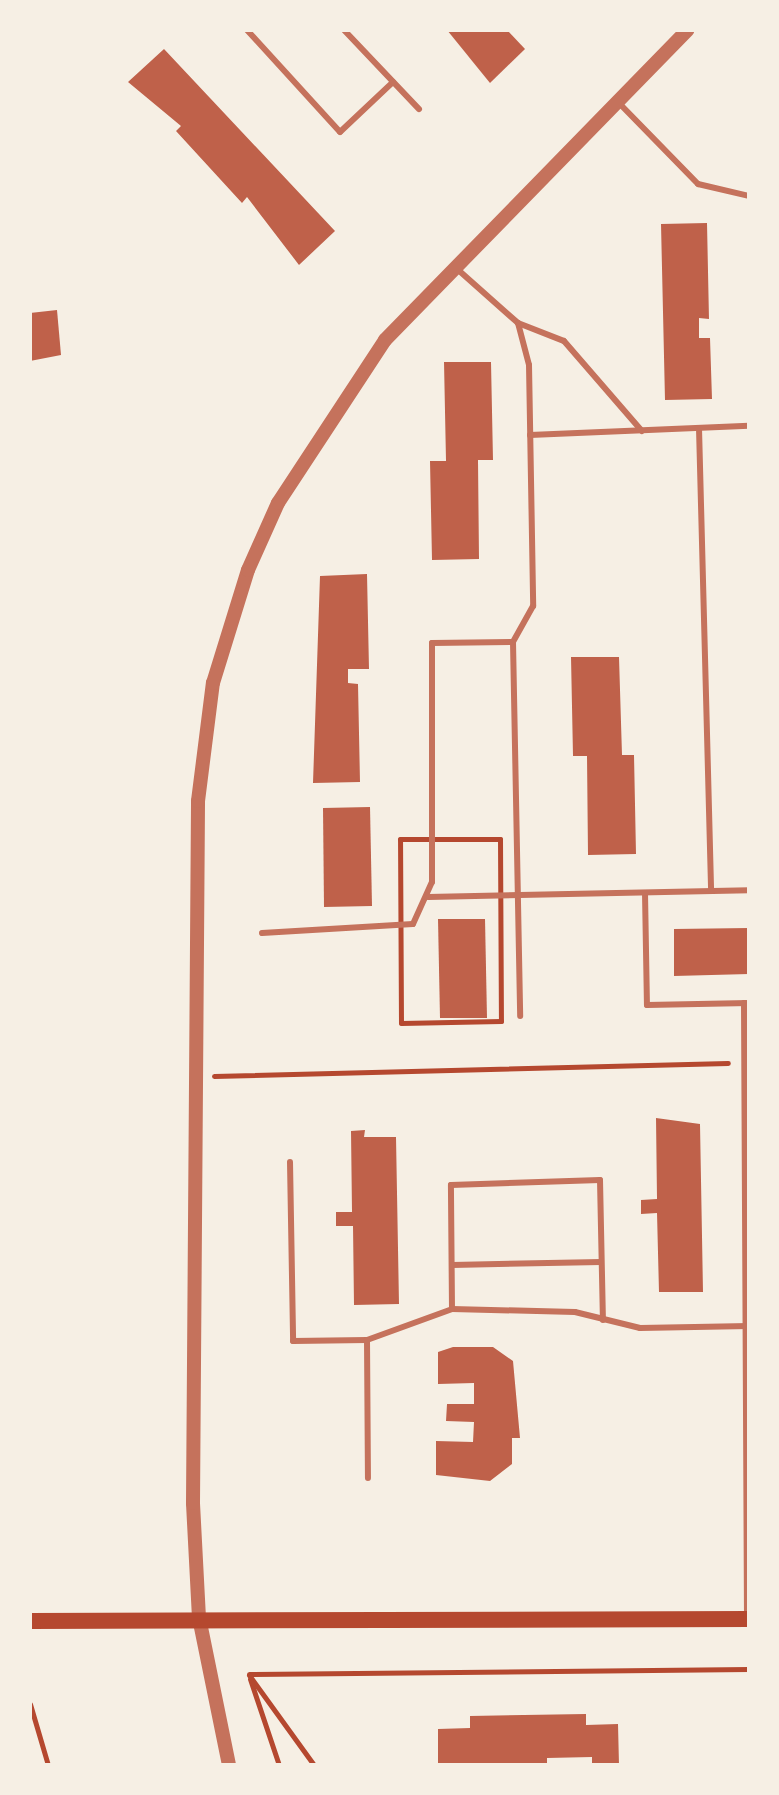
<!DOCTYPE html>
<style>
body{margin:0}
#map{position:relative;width:779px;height:1795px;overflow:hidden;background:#f6efe4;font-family:Cabin,sans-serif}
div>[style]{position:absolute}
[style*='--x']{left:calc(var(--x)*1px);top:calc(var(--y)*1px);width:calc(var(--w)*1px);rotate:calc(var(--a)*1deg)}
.building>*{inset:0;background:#bf614a}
.path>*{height:5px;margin:-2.5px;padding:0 2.5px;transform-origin:2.5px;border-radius:2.5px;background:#b5482f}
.service>*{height:6px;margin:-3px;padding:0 3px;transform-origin:3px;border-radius:3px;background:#c5725c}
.tertiary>*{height:14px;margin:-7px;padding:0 7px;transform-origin:7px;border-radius:7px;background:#c5725c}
.secondary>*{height:16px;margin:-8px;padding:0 8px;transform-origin:8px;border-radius:8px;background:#b5482f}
span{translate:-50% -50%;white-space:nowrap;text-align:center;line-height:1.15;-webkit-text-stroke:8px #f6efe4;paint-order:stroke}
.frame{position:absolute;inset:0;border:32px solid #f6efe4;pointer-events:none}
</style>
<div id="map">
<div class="building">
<div style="clip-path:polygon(447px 30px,507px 30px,525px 49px,490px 83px)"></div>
<div style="clip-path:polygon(164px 49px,335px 231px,299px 265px,247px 197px,242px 203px,176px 131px,181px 126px,128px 82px)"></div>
<div style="clip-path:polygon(707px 223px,709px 319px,699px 318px,699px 338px,710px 338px,712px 399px,665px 400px,661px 224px)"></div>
<div style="clip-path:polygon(57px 310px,61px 355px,30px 361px,30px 313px)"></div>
<div style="clip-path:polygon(444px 362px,491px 362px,493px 460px,478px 460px,479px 559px,432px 560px,430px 461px,446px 461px)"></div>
<div style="clip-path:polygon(367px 574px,369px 669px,348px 669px,348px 683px,358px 684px,360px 782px,313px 783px,320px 576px)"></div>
<div style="clip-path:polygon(571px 657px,619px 657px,622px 755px,634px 755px,636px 854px,588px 855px,587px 756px,573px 756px)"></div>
<div style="clip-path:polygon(370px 807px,372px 906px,324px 907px,323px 808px)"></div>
<div style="clip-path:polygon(438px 919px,485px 919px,487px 1018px,440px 1018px)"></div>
<div style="clip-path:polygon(749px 928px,749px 974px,674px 976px,674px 929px)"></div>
<div style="clip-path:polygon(656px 1118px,700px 1124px,703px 1292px,659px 1292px,657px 1213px,641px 1214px,641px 1200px,657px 1199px)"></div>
<div style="clip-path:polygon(365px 1130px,364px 1137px,396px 1137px,399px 1304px,354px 1305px,353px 1226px,336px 1226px,336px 1212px,352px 1212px,351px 1131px)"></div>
<div style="clip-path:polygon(453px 1347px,493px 1347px,513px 1361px,520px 1438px,512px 1438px,512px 1464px,490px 1481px,436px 1475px,436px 1441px,473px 1442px,474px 1422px,446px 1421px,447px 1404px,474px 1404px,474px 1383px,438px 1384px,438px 1352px)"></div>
<div style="clip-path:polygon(586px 1714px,586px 1725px,618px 1724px,619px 1765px,592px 1765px,592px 1757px,547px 1758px,547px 1765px,438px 1765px,438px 1729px,470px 1728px,470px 1716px)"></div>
</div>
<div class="path">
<div style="--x:400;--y:839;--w:100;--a:0"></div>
<div style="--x:500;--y:839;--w:182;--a:89.7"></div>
<div style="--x:501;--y:1021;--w:100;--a:178.9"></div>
<div style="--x:401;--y:1023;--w:184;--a:-90.3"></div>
<div style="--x:214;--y:1076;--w:514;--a:-1.45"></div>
<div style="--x:249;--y:1674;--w:500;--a:-0.57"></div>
<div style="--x:249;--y:1675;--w:111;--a:54.2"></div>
<div style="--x:250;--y:1679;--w:91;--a:71.4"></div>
<div style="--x:30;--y:1704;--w:64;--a:73.6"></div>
</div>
<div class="service">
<div style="--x:247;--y:30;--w:138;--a:47.6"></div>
<div style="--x:340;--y:132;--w:73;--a:-43.3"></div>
<div style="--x:344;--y:30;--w:109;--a:46.5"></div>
<div style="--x:617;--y:101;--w:116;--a:45.7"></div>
<div style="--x:698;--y:184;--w:52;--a:13.2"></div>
<div style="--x:456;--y:268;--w:83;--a:41.6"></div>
<div style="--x:518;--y:323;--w:43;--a:75.3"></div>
<div style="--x:529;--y:365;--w:241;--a:89"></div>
<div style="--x:533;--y:606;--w:41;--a:119.1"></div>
<div style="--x:513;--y:642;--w:374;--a:88.9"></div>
<div style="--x:518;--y:323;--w:49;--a:21.4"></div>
<div style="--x:564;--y:341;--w:119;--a:49.1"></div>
<div style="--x:699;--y:428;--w:463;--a:88.5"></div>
<div style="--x:530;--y:435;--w:219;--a:-2.4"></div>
<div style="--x:645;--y:893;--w:112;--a:89"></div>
<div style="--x:647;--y:1005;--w:102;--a:-1.1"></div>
<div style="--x:428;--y:897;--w:321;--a:-1.2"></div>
<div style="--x:262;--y:933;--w:151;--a:-3.4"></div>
<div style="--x:413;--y:924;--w:46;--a:-65.7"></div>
<div style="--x:432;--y:882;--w:239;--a:-90"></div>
<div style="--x:432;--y:643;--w:81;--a:-0.7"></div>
<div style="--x:744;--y:1003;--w:612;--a:89.72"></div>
<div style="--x:290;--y:1162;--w:179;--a:89"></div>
<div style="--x:293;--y:1341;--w:74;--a:-0.8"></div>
<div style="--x:367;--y:1340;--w:90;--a:-20"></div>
<div style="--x:452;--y:1309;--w:123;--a:1.4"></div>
<div style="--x:575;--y:1312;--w:67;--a:13.8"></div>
<div style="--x:640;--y:1328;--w:109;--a:-1.1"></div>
<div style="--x:452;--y:1265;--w:149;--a:-1.2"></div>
<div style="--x:452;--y:1309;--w:124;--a:-90.5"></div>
<div style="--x:451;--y:1185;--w:149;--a:-1.9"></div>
<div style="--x:600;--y:1180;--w:140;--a:88.8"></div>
<div style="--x:367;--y:1340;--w:138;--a:89.6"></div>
</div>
<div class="tertiary">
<div style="--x:229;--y:1765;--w:150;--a:-101.5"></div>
<div style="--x:199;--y:1618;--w:115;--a:-93"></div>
<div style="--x:193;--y:1503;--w:702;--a:-89.59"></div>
<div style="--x:198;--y:801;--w:119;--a:-82.8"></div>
<div style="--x:213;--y:683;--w:118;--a:-72.8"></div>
<div style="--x:248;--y:570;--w:73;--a:-65.9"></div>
<div style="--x:278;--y:503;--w:195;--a:-56.7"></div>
<div style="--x:385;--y:340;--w:433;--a:-45.7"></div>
</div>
<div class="secondary">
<div style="--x:30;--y:1621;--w:719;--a:-0.16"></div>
</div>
<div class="frame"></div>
</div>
